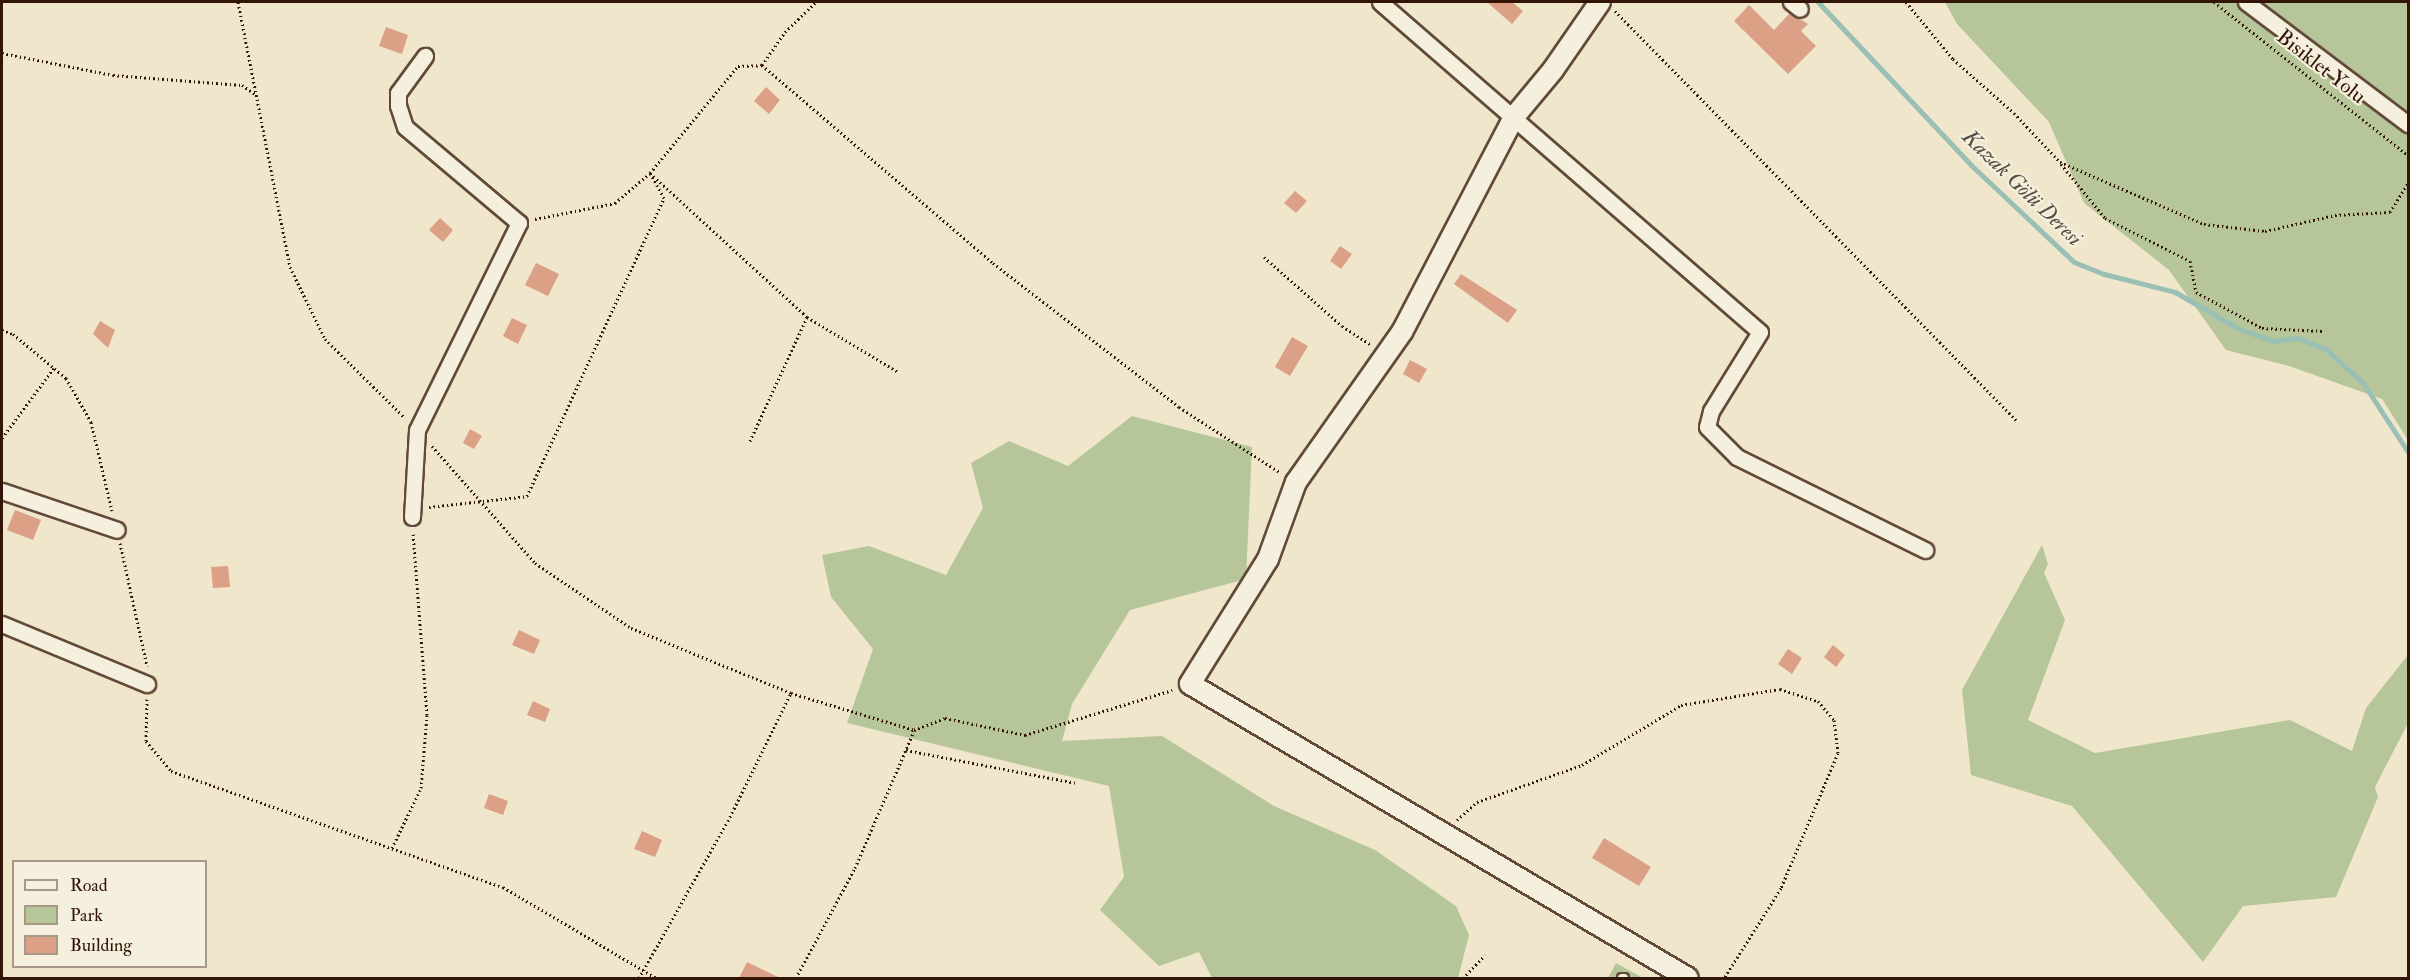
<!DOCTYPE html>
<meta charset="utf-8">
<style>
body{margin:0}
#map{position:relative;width:2410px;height:980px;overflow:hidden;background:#f0e6cb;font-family:"IM FELL Double Pica",serif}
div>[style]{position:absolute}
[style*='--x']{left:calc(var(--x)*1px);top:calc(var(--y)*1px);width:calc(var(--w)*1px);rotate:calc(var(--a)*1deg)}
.green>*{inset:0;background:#b6c69a}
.stream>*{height:5px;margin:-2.5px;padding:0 2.5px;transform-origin:2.5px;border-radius:2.5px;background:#9ac0b5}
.building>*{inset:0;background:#dba085}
.path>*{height:3px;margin-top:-1.5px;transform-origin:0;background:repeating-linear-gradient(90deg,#321507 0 1.5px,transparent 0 4.5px)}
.roads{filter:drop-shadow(2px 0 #624938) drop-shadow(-2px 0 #624938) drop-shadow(0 2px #624938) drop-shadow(0 -2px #624938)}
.service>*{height:8px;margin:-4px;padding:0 4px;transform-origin:4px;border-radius:4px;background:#f5efdd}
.minor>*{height:15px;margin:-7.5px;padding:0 7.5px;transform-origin:7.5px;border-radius:7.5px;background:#f5efdd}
.tertiary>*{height:20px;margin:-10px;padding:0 10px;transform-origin:10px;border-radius:10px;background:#f5efdd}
span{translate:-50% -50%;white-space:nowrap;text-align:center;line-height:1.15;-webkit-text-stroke:4.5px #f5efdd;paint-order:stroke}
.street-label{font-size:21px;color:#321507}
.water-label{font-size:22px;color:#565144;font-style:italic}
.frame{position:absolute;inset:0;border:3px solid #321507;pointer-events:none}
.legend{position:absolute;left:12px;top:860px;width:195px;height:108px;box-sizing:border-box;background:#f5efdd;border:2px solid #a79887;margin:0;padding:8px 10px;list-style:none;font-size:18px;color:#321507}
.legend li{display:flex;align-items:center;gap:12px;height:30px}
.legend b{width:30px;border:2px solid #a79887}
</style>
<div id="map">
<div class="green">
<div style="clip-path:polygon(1945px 2px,2408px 2px,2408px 440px,2382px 399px,2289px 366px,2226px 350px,2169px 270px,2084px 203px,2049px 122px,1957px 24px)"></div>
<div style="clip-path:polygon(1132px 416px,1252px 447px,1246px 579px,1130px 610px,1072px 704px,1062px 741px,1162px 736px,1274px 806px,1375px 850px,1456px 906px,1469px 935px,1458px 978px,1212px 978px,1199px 952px,1159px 966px,1100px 910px,1124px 877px,1109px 786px,847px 723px,873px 649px,831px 597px,822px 555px,869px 546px,946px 575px,983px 508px,971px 463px,1009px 441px,1068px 466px)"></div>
<div style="clip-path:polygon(2042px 545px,2048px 564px,2044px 573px,2065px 620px,2028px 720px,2095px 753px,2290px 720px,2352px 751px,2366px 708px,2408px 655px,2408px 723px,2375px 787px,2378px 797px,2336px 897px,2243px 906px,2203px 962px,2072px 806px,1971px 775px,1962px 690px)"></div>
<div style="clip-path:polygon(1616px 963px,1643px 978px,1608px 978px)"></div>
</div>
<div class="stream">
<div style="--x:1818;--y:2;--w:224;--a:46.8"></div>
<div style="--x:1971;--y:165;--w:141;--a:43.3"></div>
<div style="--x:2074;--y:262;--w:32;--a:22"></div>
<div style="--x:2104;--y:274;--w:73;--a:14.2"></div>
<div style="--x:2175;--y:292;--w:74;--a:30"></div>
<div style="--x:2239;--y:329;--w:37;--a:19"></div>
<div style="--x:2274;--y:341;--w:24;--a:-7"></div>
<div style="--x:2298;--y:338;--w:31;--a:22"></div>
<div style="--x:2327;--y:350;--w:49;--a:42.5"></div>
<div style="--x:2363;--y:383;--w:82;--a:56.9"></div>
</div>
<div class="building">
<div style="clip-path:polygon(1487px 2px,1512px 2px,1523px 11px,1512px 24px)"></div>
<div style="clip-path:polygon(1749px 5px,1774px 30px,1790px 13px,1808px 24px,1801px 31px,1816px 46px,1788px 74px,1734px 21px)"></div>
<div style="clip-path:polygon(386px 27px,408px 35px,402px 54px,379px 46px)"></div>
<div style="clip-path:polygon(766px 87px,780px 100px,769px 114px,754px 101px)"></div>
<div style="clip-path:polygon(1295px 191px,1307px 201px,1296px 213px,1284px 203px)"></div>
<div style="clip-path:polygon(440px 218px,453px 230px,443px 242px,429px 230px)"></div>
<div style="clip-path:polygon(1340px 246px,1352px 254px,1341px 269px,1330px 261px)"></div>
<div style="clip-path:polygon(536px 263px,559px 274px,548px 296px,525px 285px)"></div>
<div style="clip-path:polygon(1461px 274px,1517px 310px,1508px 323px,1454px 284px)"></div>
<div style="clip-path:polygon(512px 318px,527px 325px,518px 344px,503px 336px)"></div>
<div style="clip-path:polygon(100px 321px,115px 330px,108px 348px,93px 334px)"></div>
<div style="clip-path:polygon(1292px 337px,1308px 346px,1290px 376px,1275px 367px)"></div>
<div style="clip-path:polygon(1410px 360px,1427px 369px,1419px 383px,1403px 374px)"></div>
<div style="clip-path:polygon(470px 429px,482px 436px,474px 449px,463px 443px)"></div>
<div style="clip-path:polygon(15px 510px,41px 520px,33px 540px,7px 530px)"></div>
<div style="clip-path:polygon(228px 566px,230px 587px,213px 588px,211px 567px)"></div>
<div style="clip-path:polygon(519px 630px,540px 640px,534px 654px,512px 645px)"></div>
<div style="clip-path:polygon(1833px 645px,1845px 655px,1836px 667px,1824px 657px)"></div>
<div style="clip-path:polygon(1788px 649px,1802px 658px,1792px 674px,1778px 664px)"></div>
<div style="clip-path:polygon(533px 701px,550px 709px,545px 722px,527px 715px)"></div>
<div style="clip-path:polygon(489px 794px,508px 801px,503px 815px,484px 808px)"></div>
<div style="clip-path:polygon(642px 831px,662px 840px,655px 857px,634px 849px)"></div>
<div style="clip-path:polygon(1604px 838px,1651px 867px,1639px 886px,1592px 858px)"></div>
<div style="clip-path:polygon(747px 962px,780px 978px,739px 978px)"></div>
</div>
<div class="path">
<div style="--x:238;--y:2;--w:270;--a:78.9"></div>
<div style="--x:290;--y:267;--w:80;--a:64.1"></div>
<div style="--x:325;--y:339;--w:112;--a:44.6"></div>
<div style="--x:1906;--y:2;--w:74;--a:50.5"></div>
<div style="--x:1953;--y:59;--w:81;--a:41.5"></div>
<div style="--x:2014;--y:113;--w:67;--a:46.8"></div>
<div style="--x:2060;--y:162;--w:157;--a:23.3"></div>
<div style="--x:2204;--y:224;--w:61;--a:6.5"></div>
<div style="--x:2265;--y:231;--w:72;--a:-12.9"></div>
<div style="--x:2335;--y:215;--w:55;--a:-3.1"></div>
<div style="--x:2390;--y:212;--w:34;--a:-58"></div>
<div style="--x:2214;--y:2;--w:247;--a:38.3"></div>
<div style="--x:1615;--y:11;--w:576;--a:45.56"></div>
<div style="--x:2;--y:53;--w:113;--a:11.2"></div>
<div style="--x:113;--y:75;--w:129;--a:4.4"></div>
<div style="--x:242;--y:85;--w:16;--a:35"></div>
<div style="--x:762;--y:65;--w:304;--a:40.6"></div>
<div style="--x:993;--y:263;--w:235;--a:37.7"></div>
<div style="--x:1179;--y:407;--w:121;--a:32.9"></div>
<div style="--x:2061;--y:164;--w:70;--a:50.8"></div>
<div style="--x:2105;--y:218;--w:95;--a:26.8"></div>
<div style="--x:2190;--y:261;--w:32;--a:79"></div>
<div style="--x:2196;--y:292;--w:75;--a:28.6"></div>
<div style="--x:2262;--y:328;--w:62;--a:2.8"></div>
<div style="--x:535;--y:219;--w:82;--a:-11.3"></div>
<div style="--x:615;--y:203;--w:46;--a:-40.6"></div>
<div style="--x:650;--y:173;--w:213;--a:42.5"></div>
<div style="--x:807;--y:317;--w:106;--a:31.1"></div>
<div style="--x:1264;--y:257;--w:104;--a:41.5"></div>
<div style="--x:1342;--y:326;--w:35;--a:33"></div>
<div style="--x:2;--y:330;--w:12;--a:20"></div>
<div style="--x:13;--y:334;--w:69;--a:39.7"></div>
<div style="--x:66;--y:378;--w:51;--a:60.4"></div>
<div style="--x:91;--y:422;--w:91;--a:76.7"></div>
<div style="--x:2;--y:438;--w:87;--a:-53.4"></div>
<div style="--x:750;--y:441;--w:136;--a:-65.3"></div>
<div style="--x:432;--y:446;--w:156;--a:48.6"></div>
<div style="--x:535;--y:563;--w:116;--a:34.1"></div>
<div style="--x:631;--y:628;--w:173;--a:22.1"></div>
<div style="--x:791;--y:693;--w:128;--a:16.7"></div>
<div style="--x:914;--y:730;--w:33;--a:-21"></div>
<div style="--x:945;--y:718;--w:82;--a:12"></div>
<div style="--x:1025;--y:735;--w:154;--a:-17"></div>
<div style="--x:429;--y:507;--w:99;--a:-6.4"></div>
<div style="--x:527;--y:496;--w:328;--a:-65.3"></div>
<div style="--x:664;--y:198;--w:29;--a:-119"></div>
<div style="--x:650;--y:173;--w:139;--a:-50.6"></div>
<div style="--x:738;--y:66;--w:24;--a:-2"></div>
<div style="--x:762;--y:65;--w:40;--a:-55.1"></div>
<div style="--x:785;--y:32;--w:43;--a:-44.1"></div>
<div style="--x:120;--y:543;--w:126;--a:77.6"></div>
<div style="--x:147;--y:699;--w:42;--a:91.4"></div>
<div style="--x:146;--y:741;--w:39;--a:50"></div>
<div style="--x:171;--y:771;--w:352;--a:19.3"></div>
<div style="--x:503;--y:887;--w:178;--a:30.7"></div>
<div style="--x:906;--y:750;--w:172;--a:11"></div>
<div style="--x:1457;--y:820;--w:27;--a:-42"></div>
<div style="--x:1477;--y:802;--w:111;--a:-19.4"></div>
<div style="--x:1582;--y:765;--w:116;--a:-31.2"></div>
<div style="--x:1681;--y:705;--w:100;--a:-9.2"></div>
<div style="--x:1780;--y:689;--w:40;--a:18"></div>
<div style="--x:1818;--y:701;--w:25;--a:50"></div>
<div style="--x:1834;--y:720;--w:33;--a:83"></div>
<div style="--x:1838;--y:753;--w:147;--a:112.9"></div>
<div style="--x:1781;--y:888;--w:107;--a:122.3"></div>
<div style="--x:392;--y:848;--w:67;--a:-64.2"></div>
<div style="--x:421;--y:788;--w:73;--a:-85.3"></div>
<div style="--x:427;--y:715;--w:183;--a:-94.4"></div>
<div style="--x:639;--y:978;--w:180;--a:-60.5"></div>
<div style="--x:728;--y:821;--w:143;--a:-63.8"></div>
<div style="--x:796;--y:978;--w:125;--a:-61.8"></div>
<div style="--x:855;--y:868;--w:149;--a:-66.7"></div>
<div style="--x:1463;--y:978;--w:32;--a:-46"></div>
</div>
<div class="roads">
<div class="service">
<div style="--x:1622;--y:978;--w:2;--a:0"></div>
</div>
<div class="minor">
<div style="--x:1380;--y:2;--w:503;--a:40.97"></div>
<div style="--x:1760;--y:332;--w:93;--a:121.8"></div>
<div style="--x:1711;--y:411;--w:16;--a:104"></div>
<div style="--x:1707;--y:427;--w:42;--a:45"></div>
<div style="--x:1737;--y:457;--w:210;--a:26.3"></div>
<div style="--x:1791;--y:2;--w:11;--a:38"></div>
<div style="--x:2246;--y:2;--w:203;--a:37"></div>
<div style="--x:2;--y:491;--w:121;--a:18.7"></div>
<div style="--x:412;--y:517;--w:87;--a:-86.7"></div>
<div style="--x:417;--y:430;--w:231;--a:-63.8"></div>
<div style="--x:519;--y:223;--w:149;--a:-139.9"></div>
<div style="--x:405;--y:127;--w:22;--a:-108"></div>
<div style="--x:398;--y:106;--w:13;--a:-90"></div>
<div style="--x:398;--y:93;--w:46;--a:-53.9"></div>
<div style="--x:2;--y:624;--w:157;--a:22.5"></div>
</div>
<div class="tertiary">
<div style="--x:1600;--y:2;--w:83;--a:124.7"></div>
<div style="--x:1553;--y:70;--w:61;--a:129.7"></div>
<div style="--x:1514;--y:117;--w:242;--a:117.5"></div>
<div style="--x:1402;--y:332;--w:184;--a:125.2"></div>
<div style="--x:1296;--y:482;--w:82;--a:110"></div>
<div style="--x:1268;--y:559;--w:147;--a:122"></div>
<div style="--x:1190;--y:684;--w:578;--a:30.56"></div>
</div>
</div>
<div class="street-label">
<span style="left:2321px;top:67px;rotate:38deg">Bisiklet Yolu</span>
</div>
<div class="water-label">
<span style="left:2022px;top:188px;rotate:44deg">Kazak Gölü Deresi</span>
</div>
<div class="frame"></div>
<ul class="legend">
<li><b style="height:8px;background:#f5efdd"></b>Road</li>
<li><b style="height:16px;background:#b6c69a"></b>Park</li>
<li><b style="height:16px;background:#dba085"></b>Building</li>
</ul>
</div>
